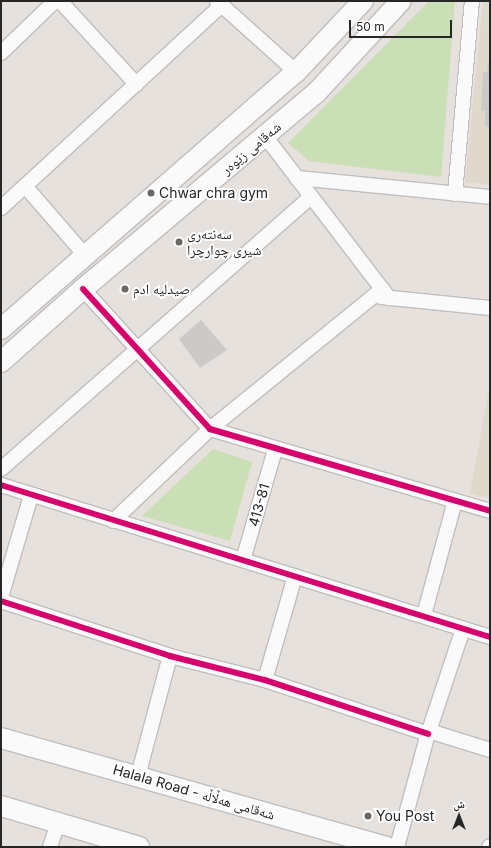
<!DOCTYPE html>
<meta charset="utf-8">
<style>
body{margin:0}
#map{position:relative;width:491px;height:848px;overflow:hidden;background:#e6e1dc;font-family:Inter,"Noto Naskh Arabic",sans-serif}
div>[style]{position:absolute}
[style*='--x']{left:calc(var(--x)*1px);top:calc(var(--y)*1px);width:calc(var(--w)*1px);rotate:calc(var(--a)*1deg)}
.education>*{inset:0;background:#e0d8cb}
.green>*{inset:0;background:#cbdfb7}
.building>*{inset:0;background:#ccc9c6}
.roads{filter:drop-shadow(1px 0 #c0bebe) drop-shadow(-1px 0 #c0bebe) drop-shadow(0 1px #c0bebe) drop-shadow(0 -1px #c0bebe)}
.street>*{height:14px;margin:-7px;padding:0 7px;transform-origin:7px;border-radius:7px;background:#fbfafa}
.secondary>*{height:20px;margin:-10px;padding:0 10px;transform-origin:10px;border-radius:10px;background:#fbfafa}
.cycleway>*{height:6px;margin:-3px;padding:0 3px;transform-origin:3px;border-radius:3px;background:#d6006c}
.dots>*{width:11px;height:11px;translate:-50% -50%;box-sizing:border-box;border:2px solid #fff;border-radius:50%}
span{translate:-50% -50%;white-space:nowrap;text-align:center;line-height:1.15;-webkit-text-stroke:4px #fff;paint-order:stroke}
.street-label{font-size:14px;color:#272727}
.poi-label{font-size:14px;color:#272727}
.left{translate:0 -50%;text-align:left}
.frame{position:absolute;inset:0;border:2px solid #272727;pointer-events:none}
.north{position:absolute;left:439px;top:796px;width:40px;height:40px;-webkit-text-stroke:3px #fff;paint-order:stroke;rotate:0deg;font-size:11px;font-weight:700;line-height:16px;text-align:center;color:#272727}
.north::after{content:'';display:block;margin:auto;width:14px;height:18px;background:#272727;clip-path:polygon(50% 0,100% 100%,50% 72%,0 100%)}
.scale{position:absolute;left:349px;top:20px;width:103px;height:18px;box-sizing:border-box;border:2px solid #272727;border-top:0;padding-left:5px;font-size:12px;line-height:14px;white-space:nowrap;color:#272727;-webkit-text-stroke:3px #fff;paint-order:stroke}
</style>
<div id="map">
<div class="education">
<div style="clip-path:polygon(483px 1px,490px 1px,490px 185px,465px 182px)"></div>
<div style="clip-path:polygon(490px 383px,490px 499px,470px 493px)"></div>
</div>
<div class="green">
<div style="clip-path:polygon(429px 1px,455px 1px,441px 177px,309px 161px,288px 143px)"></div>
<div style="clip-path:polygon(213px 449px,252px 462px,230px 541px,142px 516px)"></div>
</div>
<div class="building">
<div style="clip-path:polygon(488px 62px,490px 62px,490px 127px,485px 126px,485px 111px,481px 111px,483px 72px,487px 72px)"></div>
<div style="clip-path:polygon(201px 320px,227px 350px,200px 368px,179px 339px)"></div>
</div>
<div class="roads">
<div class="street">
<div style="--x:60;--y:1;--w:113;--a:47.5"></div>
<div style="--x:217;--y:1;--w:106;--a:41.9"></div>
<div style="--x:1;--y:53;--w:75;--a:-43.9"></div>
<div style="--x:265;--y:136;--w:204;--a:52.6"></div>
<div style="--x:297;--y:178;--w:194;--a:5.6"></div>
<div style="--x:25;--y:186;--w:90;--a:49.1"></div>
<div style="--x:455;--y:194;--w:194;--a:-85"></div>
<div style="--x:1;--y:208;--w:299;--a:-42.6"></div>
<div style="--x:83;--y:289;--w:189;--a:47.8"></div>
<div style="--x:210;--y:429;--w:292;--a:16.3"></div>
<div style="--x:381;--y:297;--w:110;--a:5.8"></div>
<div style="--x:1;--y:469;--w:412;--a:-41.3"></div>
<div style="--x:1;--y:485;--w:512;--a:17.27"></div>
<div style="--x:113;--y:521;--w:134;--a:-43.5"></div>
<div style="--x:210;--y:429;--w:222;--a:-39.1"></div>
<div style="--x:243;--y:560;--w:115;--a:-73.8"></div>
<div style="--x:1;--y:597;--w:105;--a:-73.5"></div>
<div style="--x:1;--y:601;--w:178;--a:18"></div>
<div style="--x:170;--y:656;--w:98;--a:14.2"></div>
<div style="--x:265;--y:680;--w:172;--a:18.3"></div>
<div style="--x:424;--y:615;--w:118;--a:-74.8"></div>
<div style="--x:265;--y:680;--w:108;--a:-73.9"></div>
<div style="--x:429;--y:731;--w:64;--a:17.3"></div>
<div style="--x:138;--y:776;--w:124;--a:-75.1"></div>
<div style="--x:50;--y:847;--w:25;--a:-72"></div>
<div style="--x:397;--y:847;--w:117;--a:-74.7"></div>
<div style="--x:428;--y:734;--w:111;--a:-71.6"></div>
<div style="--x:489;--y:847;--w:1;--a:-45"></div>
</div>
<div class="secondary">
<div style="--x:1;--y:329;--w:391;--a:-41.1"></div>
<div style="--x:296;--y:72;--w:98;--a:-46.7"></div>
<div style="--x:1;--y:362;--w:110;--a:-41.7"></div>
<div style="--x:83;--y:289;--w:304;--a:-40.1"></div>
<div style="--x:316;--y:93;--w:125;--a:-47.3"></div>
<div style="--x:1;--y:738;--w:401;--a:15.8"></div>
<div style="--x:1;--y:806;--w:144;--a:16.5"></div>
</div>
</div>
<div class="cycleway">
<div style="--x:83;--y:289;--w:189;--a:47.8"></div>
<div style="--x:210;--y:429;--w:292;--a:16.3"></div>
<div style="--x:1;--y:485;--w:512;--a:17.27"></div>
<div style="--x:1;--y:601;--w:178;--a:18"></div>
<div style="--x:170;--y:656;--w:98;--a:14.2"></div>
<div style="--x:265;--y:680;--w:172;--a:18.3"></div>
</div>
<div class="dots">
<div style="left:151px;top:193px;background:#6a6866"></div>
<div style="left:179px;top:242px;background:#6a6866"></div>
<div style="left:125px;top:289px;background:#6a6866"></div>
<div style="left:368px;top:816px;background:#6a6866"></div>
</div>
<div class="street-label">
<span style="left:251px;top:148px;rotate:-40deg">شەقامی زێوەر</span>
<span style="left:259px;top:505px;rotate:-74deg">413-81</span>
<span style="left:194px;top:792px;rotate:16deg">Halala Road - شەقامی هەڵاڵە</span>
</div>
<div class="poi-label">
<span class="left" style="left:159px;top:193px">Chwar chra gym</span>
<span class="left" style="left:187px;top:242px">سەنتەری<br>شیری چوارچرا</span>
<span class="left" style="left:133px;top:289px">صیدلیە ادم</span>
<span class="left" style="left:376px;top:816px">You Post</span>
</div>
<div class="frame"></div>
<div class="north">ش</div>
<div class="scale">50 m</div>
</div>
